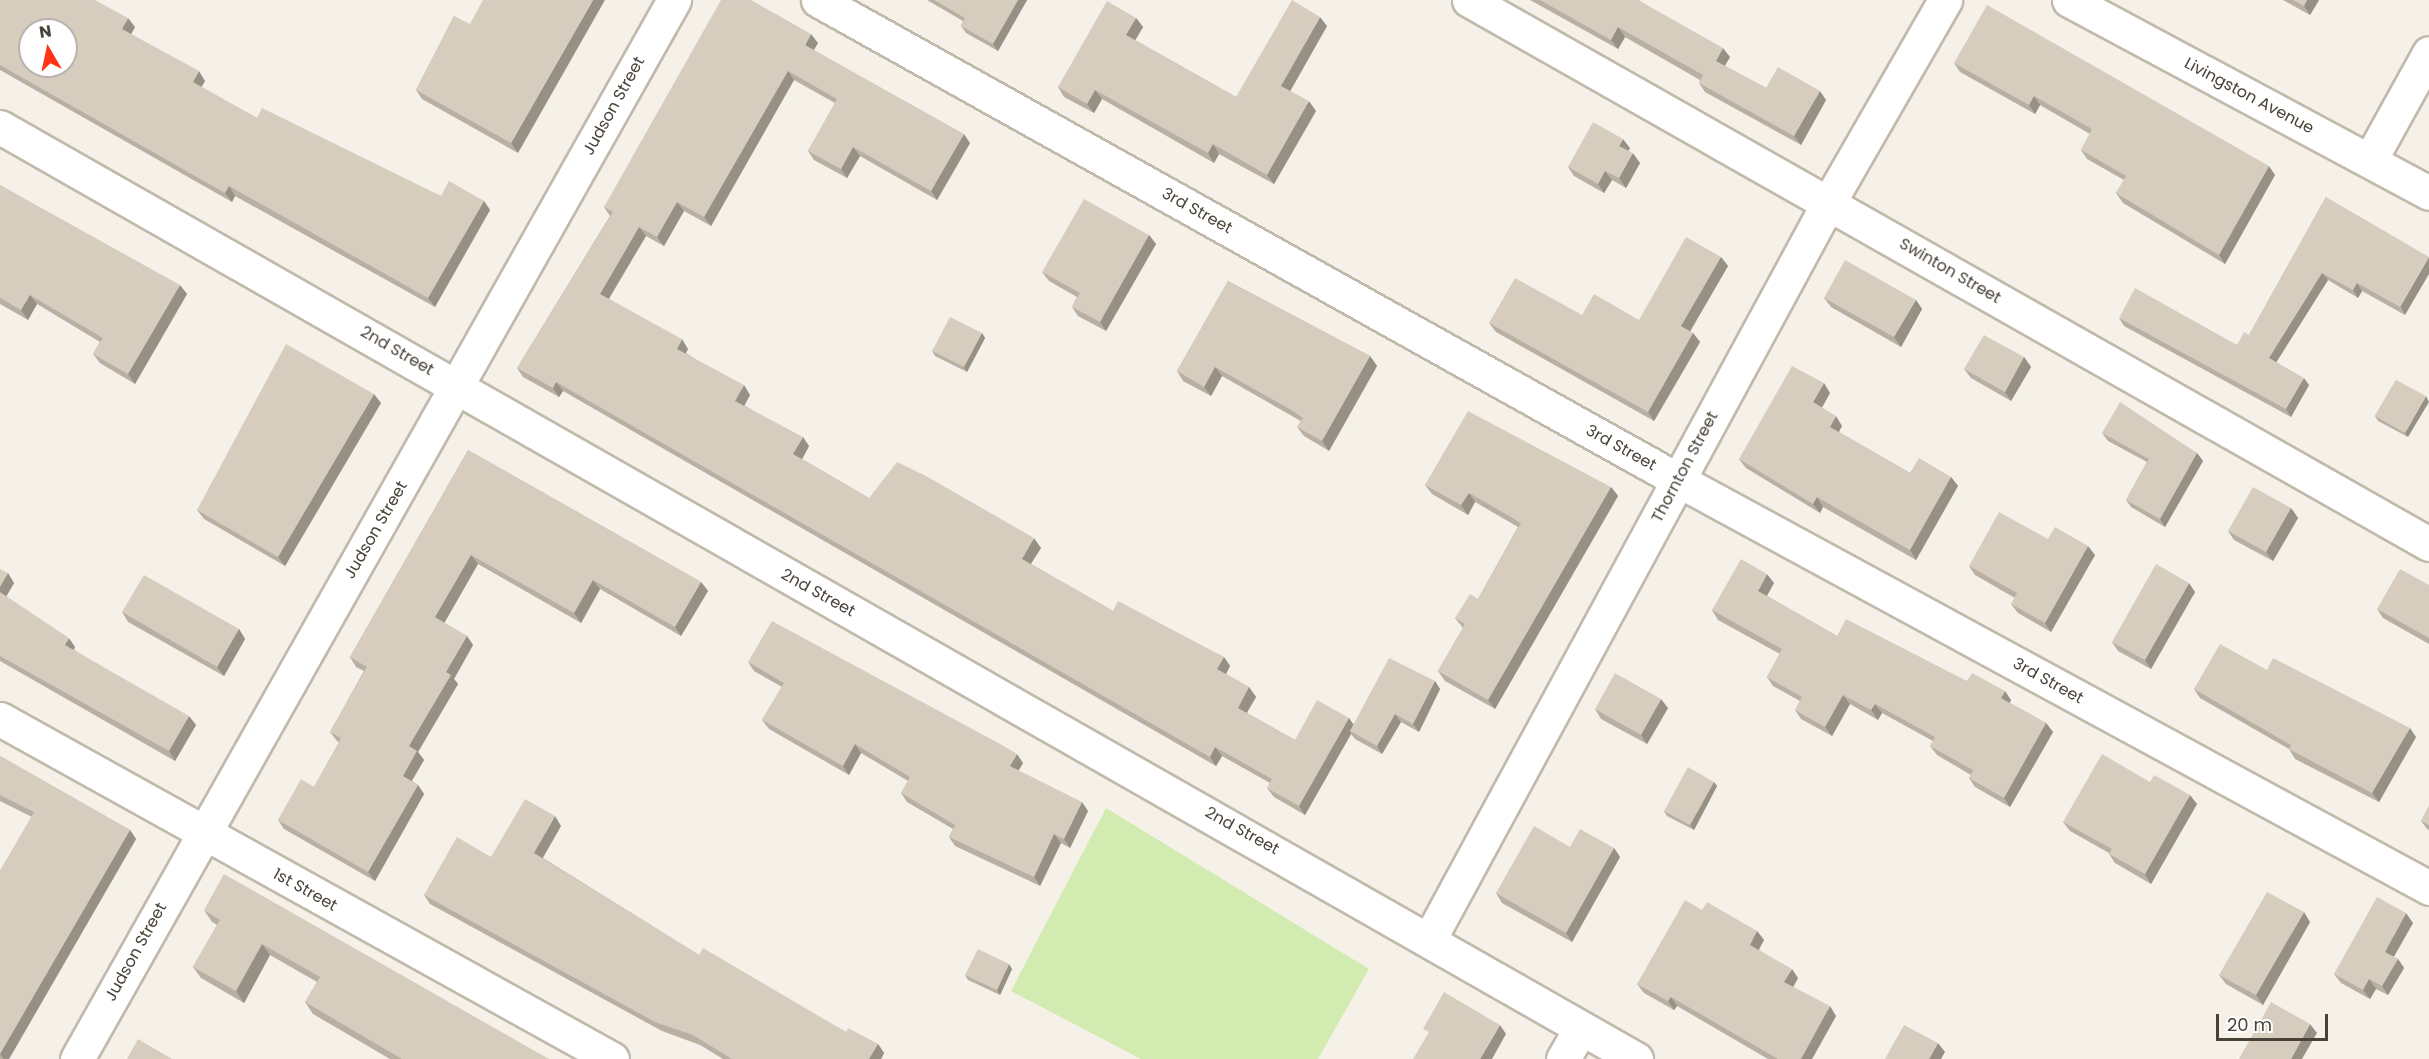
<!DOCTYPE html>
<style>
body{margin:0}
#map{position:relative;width:2429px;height:1059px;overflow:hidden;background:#f5f1e9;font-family:Poppins,sans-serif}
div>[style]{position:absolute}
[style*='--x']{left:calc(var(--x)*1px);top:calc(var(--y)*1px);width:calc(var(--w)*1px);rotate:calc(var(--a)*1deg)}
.green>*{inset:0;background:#d2ebb0}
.roads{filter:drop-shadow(2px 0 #c1b9ab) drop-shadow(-2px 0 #c1b9ab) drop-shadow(0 2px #c1b9ab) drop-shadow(0 -2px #c1b9ab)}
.minor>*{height:33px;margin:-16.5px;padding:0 16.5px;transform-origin:16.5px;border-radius:16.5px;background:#fff}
.tertiary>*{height:33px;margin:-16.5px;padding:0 16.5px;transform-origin:16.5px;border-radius:16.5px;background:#fff}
.wall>*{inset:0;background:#b9b0a3}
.shaded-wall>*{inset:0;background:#969085}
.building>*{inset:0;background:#d7cdbe}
span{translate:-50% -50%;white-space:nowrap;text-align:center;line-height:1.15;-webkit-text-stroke:6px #fff;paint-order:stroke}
.street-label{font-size:16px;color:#494237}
.north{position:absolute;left:18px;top:18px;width:60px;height:60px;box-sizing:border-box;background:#fff;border:2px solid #b6b3af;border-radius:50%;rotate:351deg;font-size:16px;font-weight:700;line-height:24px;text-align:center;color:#494237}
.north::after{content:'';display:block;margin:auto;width:21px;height:27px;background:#ff3416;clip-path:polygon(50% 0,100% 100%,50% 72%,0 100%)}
.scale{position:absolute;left:2216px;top:1014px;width:112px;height:27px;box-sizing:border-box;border:3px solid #494237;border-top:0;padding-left:8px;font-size:18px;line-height:21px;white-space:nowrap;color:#494237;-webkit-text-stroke:4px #fff;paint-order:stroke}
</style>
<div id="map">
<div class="green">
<div style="clip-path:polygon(1106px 808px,1369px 969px,1318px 1059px,1141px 1059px,1011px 991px)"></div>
</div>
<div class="roads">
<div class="minor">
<div style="--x:818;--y:0;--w:985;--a:29.17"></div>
<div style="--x:1678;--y:480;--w:855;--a:28.51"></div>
<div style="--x:1469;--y:0;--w:1103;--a:29.54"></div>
<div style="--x:0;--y:127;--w:1883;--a:29.67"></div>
<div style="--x:2370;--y:160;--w:122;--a:-61.1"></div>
<div style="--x:0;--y:719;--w:700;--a:29.05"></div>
<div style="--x:1430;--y:938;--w:837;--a:-61.54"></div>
<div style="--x:1829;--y:202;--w:233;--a:-60.1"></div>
<div style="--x:77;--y:1059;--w:1216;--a:-60.59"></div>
<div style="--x:1563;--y:1059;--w:34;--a:-60"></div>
</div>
<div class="tertiary">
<div style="--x:2069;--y:0;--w:408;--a:28.2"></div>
</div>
</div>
<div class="wall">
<div style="clip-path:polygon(0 0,135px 27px,131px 34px,205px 81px,201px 87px,257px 118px,441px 196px,484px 201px,490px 210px,435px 307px,235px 196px,232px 202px,0 70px)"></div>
<div style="clip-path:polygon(927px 0,1027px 0,998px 51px,966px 33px,961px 26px,963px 21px)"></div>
<div style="clip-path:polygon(1530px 0,1638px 0,1730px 57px,1725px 66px,1766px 88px,1826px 100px,1801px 145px,1705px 92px,1699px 83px,1700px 80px,1625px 37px,1618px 49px)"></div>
<div style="clip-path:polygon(2283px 0,2319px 0,2310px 15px)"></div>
<div style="clip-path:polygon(454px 16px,518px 153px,422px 99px,416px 90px)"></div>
<div style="clip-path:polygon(1136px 18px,1143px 27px,1135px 40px,1236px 97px,1327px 26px,1290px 91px,1316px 111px,1274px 184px,1219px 154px,1214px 163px,1102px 99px,1094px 113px,1064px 97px,1058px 87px)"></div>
<div style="clip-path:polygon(818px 43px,814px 50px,970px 143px,937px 200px,860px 156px,847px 178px,814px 160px,808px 151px,835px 103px,794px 80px,711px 226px,684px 211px,664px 246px,646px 236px,609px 299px,688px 349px,686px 353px,750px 395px,744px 405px,809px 446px,802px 459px,869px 498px,1041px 548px,1031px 564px,1113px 611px,1224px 657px,1230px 666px,1226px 674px,1249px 687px,1256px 697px,1247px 713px,1295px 740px,1349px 718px,1353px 724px,1435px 681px,1440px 689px,1419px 732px,1401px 722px,1382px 754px,1355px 739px,1351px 734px,1305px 815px,1274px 797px,1267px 788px,1270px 783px,1222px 756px,1216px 766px,563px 391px,559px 397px,523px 377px,517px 368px,610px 216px,604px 207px)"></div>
<div style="clip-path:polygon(1954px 63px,2275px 175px,2225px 264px,2123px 203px,2116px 193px,2124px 180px,2087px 159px,2081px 150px,2090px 134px,2040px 105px,2035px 114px,1960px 72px)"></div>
<div style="clip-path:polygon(1630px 148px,1628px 151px,1640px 163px,1626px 188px,1612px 180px,1604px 193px,1574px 176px,1568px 167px)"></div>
<div style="clip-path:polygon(0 185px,187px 294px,135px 384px,100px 363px,93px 354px,100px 342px,37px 304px,28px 320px,0 304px)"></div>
<div style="clip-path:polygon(2326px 197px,2405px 315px,2362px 291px,2358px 298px,2328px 280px,2276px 362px,2309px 385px,2291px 417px,2124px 326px,2119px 318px,2237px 345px,2249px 335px)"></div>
<div style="clip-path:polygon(1149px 235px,1156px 244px,1106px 331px,1078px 316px,1072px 307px,1077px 297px,1049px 281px,1042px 272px)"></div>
<div style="clip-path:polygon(1721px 257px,1728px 266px,1690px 331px,1693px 333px,1700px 342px,1654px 421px,1496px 332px,1489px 323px,1582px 315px,1639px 320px)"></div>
<div style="clip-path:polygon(1228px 281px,1370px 356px,1377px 366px,1329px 451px,1304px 436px,1297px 427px,1301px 421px,1299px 420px,1222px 376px,1211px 396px,1183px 381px,1177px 371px)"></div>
<div style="clip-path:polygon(1824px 298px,1916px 300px,1922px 309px,1901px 347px,1831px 307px)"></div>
<div style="clip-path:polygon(982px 333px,985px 338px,967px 372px,935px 356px,932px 351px)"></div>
<div style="clip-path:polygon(2024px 357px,2031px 367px,2011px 401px,1971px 378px,1964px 369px)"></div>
<div style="clip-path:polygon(2396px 380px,2408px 437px,2378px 421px,2375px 416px)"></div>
<div style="clip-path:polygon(1830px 393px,1822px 408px,1842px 426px,1839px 432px,1910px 473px,1951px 477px,1958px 486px,1916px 560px,1823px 507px,1820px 513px,1746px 468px,1739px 459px)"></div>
<div style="clip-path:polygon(381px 403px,285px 566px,204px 519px,197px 510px)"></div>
<div style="clip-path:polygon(2102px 433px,2197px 453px,2203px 461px,2165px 527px,2131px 507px,2126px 500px,2147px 462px,2108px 441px)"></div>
<div style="clip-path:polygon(468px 450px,701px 582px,708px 591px,681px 636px,600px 589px,581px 623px,478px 564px,444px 623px,467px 636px,473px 645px,454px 679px,458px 684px,418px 752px,424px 760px,412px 781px,418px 785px,424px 794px,375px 881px,284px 829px,278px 820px,314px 787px,339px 743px,337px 741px,330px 732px,364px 671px,356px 667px,350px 657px)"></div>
<div style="clip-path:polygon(1425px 485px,1611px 487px,1618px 496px,1495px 709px,1445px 681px,1438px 671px,1463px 628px,1455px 618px,1478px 599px,1518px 527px,1475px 502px,1468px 515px,1432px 494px)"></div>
<div style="clip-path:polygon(2291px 508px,2298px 518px,2273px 561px,2234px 540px,2228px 531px)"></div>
<div style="clip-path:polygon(2048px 539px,2095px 555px,2051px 632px,2018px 613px,2011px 604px,2015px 598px,1975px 575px,1969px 566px)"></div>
<div style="clip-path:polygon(0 569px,14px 583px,6px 597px,75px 647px,74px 650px,196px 725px,175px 761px,0 661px)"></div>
<div style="clip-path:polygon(1774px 583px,1767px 596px,1837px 636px,1967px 681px,2011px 700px,2010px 703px,2046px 723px,2053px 732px,2010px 807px,1975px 787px,1969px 778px,1971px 775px,1937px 755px,1930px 746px,1933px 741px,1882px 713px,1878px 720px,1850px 704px,1832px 736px,1801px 719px,1795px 710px,1800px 701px,1773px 686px,1767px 677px,1780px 654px,1718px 620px,1712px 610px)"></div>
<div style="clip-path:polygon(2429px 585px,2429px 644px,2383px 618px,2377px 609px)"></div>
<div style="clip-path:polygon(2195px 592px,2151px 669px,2118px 651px,2112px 642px)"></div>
<div style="clip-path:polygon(122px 612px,239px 629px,245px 639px,224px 676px,128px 622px)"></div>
<div style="clip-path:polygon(748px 662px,1023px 763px,1018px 771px,1088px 811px,1070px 848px,1061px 843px,1040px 886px,955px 846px,949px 837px,953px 829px,907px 802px,901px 793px,908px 781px,861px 753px,849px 775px,769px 729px,762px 720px,782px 687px,754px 671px)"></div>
<div style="clip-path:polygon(2267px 670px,2416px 737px,2379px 802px,2295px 759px,2289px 749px,2200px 698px,2194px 689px)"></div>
<div style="clip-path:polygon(1668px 708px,1647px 744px,1601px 719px,1595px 709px)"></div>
<div style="clip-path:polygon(0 756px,130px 830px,136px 839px,9px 1059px,0 1059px,0 871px,32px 817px,0 801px)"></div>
<div style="clip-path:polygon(1714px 782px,1717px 786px,1694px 830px,1667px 816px,1664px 811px)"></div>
<div style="clip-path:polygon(2150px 782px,2197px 804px,2151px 884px,2115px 863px,2109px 854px,2109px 853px,2070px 831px,2063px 822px)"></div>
<div style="clip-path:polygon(2429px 806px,2429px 830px,2427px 829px,2421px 821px)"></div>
<div style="clip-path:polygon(561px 826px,543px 858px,699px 955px,846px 1032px,878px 1044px,884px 1053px,881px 1059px,723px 1059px,700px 1045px,662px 1031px,430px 904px,424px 895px,491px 857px)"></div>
<div style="clip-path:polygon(1614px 848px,1620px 857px,1572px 942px,1502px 903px,1496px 893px)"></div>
<div style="clip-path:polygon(204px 910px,549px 1059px,390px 1059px,313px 1014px,305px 1002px,317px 982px,270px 955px,244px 1003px,201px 978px,193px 967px,217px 925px,212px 922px)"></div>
<div style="clip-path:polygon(1702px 910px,1757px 931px,1764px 940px,1759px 950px,1798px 978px,1793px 987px,1836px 1016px,1812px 1059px,1768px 1059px,1677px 1006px,1674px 1010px,1644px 993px,1637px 984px)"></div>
<div style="clip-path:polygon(2310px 922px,2263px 1005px,2226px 984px,2219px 975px)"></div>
<div style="clip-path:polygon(2413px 923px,2394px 957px,2398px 959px,2404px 968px,2388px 995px,2376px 989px,2370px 999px,2341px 983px,2334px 974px)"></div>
<div style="clip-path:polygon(1012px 969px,1000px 995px,968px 980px,965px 975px)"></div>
</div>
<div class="shaded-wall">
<div style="clip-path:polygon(593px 0,605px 0,518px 153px,511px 143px)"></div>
<div style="clip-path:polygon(1018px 0,1027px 0,998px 51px,993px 44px)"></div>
<div style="clip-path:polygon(2307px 0,2319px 0,2310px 15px,2304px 6px)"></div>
<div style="clip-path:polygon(1320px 17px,1327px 26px,1288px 95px,1281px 86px)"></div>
<div style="clip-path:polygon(128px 18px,135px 27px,129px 38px,122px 29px)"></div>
<div style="clip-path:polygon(1136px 18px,1143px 27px,1133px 44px,1126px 35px)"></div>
<div style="clip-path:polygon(1618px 27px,1625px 37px,1618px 49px,1611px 40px)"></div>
<div style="clip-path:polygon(811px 34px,818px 43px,811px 54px,805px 45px)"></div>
<div style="clip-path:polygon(1723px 48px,1730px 57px,1722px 70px,1716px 61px)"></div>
<div style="clip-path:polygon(199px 71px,205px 81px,199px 91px,193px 82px)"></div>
<div style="clip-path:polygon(788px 71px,794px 80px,711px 226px,704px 217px)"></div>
<div style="clip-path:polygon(1095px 90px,1102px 99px,1094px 113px,1087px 104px)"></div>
<div style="clip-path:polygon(1820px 91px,1826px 100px,1801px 145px,1794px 136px)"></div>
<div style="clip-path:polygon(2034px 96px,2040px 105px,2035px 114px,2029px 105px)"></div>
<div style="clip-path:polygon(1309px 101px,1316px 111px,1274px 184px,1267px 175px)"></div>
<div style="clip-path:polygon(964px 134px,970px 143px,937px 200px,931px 191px)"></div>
<div style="clip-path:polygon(1623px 139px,1630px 148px,1626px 155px,1619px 146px)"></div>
<div style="clip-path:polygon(1213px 144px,1219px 154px,1214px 163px,1208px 153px)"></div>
<div style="clip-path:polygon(853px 147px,860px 156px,847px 178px,841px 169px)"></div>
<div style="clip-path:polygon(1633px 153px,1640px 163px,1626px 188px,1619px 178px)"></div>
<div style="clip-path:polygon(2269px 166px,2275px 175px,2225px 264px,2219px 255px)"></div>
<div style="clip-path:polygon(1605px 171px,1612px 180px,1604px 193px,1598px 184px)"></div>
<div style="clip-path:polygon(229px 186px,235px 196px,232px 202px,225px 193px)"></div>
<div style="clip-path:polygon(484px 201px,490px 210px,435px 307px,428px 298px)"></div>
<div style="clip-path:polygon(677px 202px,684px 211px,664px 246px,657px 237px)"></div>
<div style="clip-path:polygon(639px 227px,646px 236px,606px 303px,600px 294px)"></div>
<div style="clip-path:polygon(1149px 235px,1156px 244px,1106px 331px,1100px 322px)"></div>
<div style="clip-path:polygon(1721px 257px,1728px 266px,1688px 335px,1681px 326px)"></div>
<div style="clip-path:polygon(2429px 257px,2429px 274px,2405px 315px,2400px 307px)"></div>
<div style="clip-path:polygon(2322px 273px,2328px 280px,2274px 366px,2269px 358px)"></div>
<div style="clip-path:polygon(2357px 283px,2362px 291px,2358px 298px,2353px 290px)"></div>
<div style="clip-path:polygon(180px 285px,187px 294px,135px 384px,128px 374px)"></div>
<div style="clip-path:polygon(30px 295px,37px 304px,28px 320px,21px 310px)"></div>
<div style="clip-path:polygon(1916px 300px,1922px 309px,1901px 347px,1894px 337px)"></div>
<div style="clip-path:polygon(982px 333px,985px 338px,967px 372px,964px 367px)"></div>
<div style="clip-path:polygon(1693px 333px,1700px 342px,1654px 421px,1648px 412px)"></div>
<div style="clip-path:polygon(682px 339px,688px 349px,683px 358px,677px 349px)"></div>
<div style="clip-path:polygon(1370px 356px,1377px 366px,1329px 451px,1322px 441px)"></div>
<div style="clip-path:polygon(2024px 357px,2031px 367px,2011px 401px,2005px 392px)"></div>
<div style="clip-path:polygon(1215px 367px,1222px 376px,1211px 396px,1204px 387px)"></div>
<div style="clip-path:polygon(2304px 378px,2309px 385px,2291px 417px,2286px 409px)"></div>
<div style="clip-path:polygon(556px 382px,563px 391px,559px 397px,553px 388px)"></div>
<div style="clip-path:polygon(1824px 383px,1830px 393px,1819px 412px,1813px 402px)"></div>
<div style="clip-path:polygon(744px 385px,750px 395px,742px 410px,735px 401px)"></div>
<div style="clip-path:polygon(374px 394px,381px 403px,285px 566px,278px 557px)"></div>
<div style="clip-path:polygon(2426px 396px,2429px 402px,2408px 437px,2405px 433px)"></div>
<div style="clip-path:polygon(1836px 416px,1842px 426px,1836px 437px,1830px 427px)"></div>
<div style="clip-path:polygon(803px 437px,809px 446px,800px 463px,793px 454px)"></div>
<div style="clip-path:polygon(2197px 453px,2203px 461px,2165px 527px,2160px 519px)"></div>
<div style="clip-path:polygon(1951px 477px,1958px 486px,1916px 560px,1910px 550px)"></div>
<div style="clip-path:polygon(1611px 487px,1618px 496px,1495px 709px,1488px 700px)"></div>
<div style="clip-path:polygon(1469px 493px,1475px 502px,1468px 515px,1461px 505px)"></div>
<div style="clip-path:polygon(1817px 497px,1823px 507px,1820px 513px,1813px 504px)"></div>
<div style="clip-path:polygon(2291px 508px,2298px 518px,2273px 561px,2266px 552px)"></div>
<div style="clip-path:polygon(1034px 538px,1041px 548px,1028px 568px,1022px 559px)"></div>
<div style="clip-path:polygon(2088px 546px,2095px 555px,2051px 632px,2045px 623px)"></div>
<div style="clip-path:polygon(471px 555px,478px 564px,442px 627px,435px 617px)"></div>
<div style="clip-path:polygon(8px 573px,14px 583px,4px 600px,0 594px,0 587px)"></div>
<div style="clip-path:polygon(1767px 574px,1774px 583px,1764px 601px,1758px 591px)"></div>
<div style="clip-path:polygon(593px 580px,600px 589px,581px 623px,574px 613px)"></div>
<div style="clip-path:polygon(701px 582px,708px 591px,681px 636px,675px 627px)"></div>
<div style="clip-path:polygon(2189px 583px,2195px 592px,2151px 669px,2145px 660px)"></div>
<div style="clip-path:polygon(239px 629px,245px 639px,224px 676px,217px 667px)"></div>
<div style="clip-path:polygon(467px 636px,473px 645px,454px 679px,458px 684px,418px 752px,424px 760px,409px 785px,403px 776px,409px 746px,446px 672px)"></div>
<div style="clip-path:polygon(69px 638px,75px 647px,71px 654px,65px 645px)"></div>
<div style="clip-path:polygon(1224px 657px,1230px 666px,1224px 678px,1217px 669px)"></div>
<div style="clip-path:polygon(1435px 681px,1440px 689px,1419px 732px,1413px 724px)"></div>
<div style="clip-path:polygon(1249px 687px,1256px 697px,1244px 717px,1238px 708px)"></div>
<div style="clip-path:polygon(2005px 691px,2011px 700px,2007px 707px,2001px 698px)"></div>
<div style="clip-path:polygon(1843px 695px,1850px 704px,1832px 736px,1825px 727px)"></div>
<div style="clip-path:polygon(1661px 699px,1668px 708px,1647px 744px,1641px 735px)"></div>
<div style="clip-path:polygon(1875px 704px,1882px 713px,1878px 720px,1871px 710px)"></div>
<div style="clip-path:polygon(1395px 714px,1401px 722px,1382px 754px,1377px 746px)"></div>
<div style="clip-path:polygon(189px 716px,196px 725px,175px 761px,169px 751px)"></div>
<div style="clip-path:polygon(1349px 718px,1355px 727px,1350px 731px,1351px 734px,1305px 815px,1299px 806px)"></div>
<div style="clip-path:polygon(2046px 723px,2053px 732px,2010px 807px,2004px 798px)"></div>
<div style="clip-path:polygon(2410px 728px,2416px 737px,2379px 802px,2372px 793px)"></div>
<div style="clip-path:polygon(855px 744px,861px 753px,849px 775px,843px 766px)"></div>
<div style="clip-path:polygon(1215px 747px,1222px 756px,1216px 766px,1210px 757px)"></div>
<div style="clip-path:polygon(1017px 754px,1023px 763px,1016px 775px,1010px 766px)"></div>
<div style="clip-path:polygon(1714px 782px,1717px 786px,1694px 830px,1690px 825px)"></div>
<div style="clip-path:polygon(418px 785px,424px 794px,375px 881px,368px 872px)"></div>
<div style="clip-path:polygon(2190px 795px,2197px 804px,2151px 884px,2145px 874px)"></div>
<div style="clip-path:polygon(1082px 802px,1088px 811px,1070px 848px,1064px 839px)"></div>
<div style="clip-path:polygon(555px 816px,561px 826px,540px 862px,534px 853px)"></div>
<div style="clip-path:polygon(130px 830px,136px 839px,9px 1059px,4px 1059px,0 1054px)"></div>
<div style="clip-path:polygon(1054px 834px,1061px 843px,1040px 886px,1034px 877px)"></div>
<div style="clip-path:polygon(1614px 848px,1620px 857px,1572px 942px,1566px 933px)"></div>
<div style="clip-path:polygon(2304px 912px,2310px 922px,2263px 1005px,2256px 995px)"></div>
<div style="clip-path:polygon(2406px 913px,2413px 923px,2391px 961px,2385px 952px)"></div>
<div style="clip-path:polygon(1757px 931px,1764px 940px,1756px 954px,1750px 945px)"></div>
<div style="clip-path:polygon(262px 944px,270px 955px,244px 1003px,236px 991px)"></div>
<div style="clip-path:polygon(2398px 959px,2404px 968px,2388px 995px,2382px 986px)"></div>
<div style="clip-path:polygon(1009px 964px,1012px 969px,1000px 995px,997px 990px)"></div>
<div style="clip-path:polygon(1792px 969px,1798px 978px,1791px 991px,1784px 982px)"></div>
<div style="clip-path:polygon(2369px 979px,2376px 989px,2370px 999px,2363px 990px)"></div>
<div style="clip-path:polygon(1671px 997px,1677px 1006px,1674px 1010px,1668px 1001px)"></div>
<div style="clip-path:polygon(1830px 1006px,1836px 1016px,1812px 1059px,1801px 1059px)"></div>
<div style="clip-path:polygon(2310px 1024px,2317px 1033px,2302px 1059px,2291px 1059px)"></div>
<div style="clip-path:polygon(1500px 1025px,1506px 1034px,1492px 1059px,1480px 1059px)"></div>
<div style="clip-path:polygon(1938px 1043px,1945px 1052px,1941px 1059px,1929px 1059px)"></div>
<div style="clip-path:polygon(878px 1044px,884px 1053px,881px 1059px,869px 1059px)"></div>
</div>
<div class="building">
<div style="clip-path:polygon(evenodd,0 0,95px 0,128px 18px,122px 29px,199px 71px,193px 82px,257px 118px,262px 108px,441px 196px,449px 181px,484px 201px,428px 298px,229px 186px,225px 193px,0 65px,0 0,30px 30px,66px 30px,66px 66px,30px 66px,30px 30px)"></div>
<div style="clip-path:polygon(483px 0,593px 0,511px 143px,416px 90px,454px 16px,470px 24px)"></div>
<div style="clip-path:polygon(721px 0,751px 0,811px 34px,805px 45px,964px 134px,931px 191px,853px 147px,841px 169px,808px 151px,837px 99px,788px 71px,704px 217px,677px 202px,657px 237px,639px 227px,600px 294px,682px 339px,677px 349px,744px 385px,735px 401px,803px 437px,793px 454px,869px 498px,897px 462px,926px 476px,1034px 538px,1022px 559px,1113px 611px,1118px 601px,1224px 657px,1217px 669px,1249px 687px,1238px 708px,1295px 740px,1317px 700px,1349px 718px,1299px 806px,1267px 788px,1272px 779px,1215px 747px,1210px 757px,556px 382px,553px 388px,517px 368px,613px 212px,604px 207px)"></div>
<div style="clip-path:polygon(934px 0,1018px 0,993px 44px,961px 26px,965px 18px)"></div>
<div style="clip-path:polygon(1292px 0,1320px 17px,1281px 86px,1309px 101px,1267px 175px,1213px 144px,1208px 153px,1095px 90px,1087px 104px,1058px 87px,1107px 1px,1136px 18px,1126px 35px,1236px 97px)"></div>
<div style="clip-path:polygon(1540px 0,1638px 0,1723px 48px,1716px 61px,1766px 88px,1778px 67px,1820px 91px,1794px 136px,1699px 83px,1703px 75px,1618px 27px,1611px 40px)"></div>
<div style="clip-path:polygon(2293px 0,2307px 0,2304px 6px)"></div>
<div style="clip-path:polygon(1987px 5px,2269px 166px,2219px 255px,2116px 193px,2126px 176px,2081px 150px,2092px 129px,2034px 96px,2029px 105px,1954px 63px)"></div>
<div style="clip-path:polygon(1593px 122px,1623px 139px,1619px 146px,1633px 153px,1619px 178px,1605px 171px,1598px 184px,1568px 167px)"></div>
<div style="clip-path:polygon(0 185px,180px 285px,128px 374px,93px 354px,103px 338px,30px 295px,21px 310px,0 298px)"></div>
<div style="clip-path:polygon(2326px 197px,2429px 257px,2400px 307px,2357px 283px,2353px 290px,2322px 273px,2269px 358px,2304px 378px,2286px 409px,2119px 318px,2135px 288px,2237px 345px,2244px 332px,2249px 335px)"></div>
<div style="clip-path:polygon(1084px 199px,1149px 235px,1100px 322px,1072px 307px,1080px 293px,1042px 272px)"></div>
<div style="clip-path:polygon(1686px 237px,1721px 257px,1681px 326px,1693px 333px,1648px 412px,1489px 323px,1515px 278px,1582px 315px,1594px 294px,1639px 320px)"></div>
<div style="clip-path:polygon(1845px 260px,1916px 300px,1894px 337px,1824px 298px)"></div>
<div style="clip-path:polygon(1228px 281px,1370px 356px,1322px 441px,1297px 427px,1303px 418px,1293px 411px,1215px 367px,1204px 387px,1177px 371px)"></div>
<div style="clip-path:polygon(950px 317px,982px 333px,964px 367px,932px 351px)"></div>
<div style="clip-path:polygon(1984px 335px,2024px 357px,2005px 392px,1964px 369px)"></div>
<div style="clip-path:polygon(286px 344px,374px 394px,278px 557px,197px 510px)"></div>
<div style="clip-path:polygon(1792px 366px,1824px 383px,1813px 402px,1836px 416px,1830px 427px,1910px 473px,1919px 458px,1951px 477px,1910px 550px,1817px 497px,1813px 504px,1739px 459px)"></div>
<div style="clip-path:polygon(2396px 380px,2426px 396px,2405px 433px,2375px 416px)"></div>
<div style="clip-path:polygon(2120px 402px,2197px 453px,2160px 519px,2126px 500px,2149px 459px,2102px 433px)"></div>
<div style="clip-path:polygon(1468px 411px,1611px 487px,1488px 700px,1438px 671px,1465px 624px,1455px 618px,1470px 594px,1478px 599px,1521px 523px,1469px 493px,1461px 505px,1425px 485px)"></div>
<div style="clip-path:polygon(468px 450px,701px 582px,675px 627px,593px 580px,574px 613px,471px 555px,435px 617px,467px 636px,446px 672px,451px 675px,409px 746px,417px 751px,403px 776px,418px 785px,368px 872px,278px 820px,301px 779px,314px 787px,341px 738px,330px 732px,367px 667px,350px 657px)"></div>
<div style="clip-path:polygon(2253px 487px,2291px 508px,2266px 552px,2228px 531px)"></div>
<div style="clip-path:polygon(1999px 512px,2048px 539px,2055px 527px,2088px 546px,2045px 623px,2011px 604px,2017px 593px,1969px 566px)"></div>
<div style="clip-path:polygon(1741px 559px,1767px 574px,1758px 591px,1837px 636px,1846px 619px,1967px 681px,1972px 673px,2005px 691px,2001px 698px,2046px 723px,2004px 798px,1969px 778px,1973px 770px,1930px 746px,1935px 737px,1875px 704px,1871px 710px,1843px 695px,1825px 727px,1795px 710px,1802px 697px,1767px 677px,1782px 649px,1712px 610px)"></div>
<div style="clip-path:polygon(2156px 564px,2189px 583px,2145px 660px,2112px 642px)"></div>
<div style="clip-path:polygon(0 569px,8px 573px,0 587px)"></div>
<div style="clip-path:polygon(2400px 569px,2429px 585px,2429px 638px,2377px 609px)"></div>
<div style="clip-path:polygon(144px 575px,239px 629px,217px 667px,122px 612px)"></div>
<div style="clip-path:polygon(0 592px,69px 638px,65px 645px,189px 716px,169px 751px,0 656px)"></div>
<div style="clip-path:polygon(772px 621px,1002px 745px,1017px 754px,1010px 766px,1082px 802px,1064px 839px,1054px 834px,1034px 877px,949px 837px,955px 825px,901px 793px,910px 777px,855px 744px,843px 766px,762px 720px,784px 683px,748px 662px)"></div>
<div style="clip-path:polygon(2220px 644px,2267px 670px,2273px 658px,2410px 728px,2372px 793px,2289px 749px,2291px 745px,2194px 689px)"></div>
<div style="clip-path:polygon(1389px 658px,1435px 681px,1413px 724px,1395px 714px,1377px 746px,1350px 731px)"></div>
<div style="clip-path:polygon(1615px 673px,1661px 699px,1641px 735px,1595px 709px)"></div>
<div style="clip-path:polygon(2102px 754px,2150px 782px,2154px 775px,2190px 795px,2145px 874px,2109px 854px,2112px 849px,2063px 822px)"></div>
<div style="clip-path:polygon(0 756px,130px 830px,0 1054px,0 871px,34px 812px,0 795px)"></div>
<div style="clip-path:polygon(1688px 767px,1714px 782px,1690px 825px,1664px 811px)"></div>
<div style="clip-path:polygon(525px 799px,555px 816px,534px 853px,699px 955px,703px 948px,846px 1032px,848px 1028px,878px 1044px,869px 1059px,732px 1059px,693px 1035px,655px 1022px,424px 895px,457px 837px,491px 857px)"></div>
<div style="clip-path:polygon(2429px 806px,2429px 825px,2421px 821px)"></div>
<div style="clip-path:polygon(1534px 826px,1570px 847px,1580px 829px,1614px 848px,1566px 933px,1496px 893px)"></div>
<div style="clip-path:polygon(224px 874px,549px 1059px,402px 1059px,305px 1002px,320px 977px,262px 944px,236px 991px,193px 967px,220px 920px,204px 910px)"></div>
<div style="clip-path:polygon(2267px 892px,2304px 912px,2256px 995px,2219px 975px)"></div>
<div style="clip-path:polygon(2377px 897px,2406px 913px,2385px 952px,2398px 959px,2382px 986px,2369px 979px,2363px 990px,2334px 974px)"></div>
<div style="clip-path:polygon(1685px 900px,1702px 910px,1707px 902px,1757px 931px,1750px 945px,1792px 969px,1784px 982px,1830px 1006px,1801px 1059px,1778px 1059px,1671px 997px,1668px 1001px,1637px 984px)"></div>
<div style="clip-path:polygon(978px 949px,1009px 964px,997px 990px,965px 975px)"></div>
<div style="clip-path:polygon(1444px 992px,1500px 1025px,1480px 1059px,1413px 1059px,1429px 1032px,1423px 1029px)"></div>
<div style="clip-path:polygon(2271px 1002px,2310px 1024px,2291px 1059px,2239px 1059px)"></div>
<div style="clip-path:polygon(1904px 1025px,1938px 1043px,1929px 1059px,1885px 1059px)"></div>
<div style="clip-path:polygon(138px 1039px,172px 1059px,127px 1059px)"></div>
</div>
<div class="street-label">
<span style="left:2249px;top:96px;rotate:28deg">Livingston Avenue</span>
<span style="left:614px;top:106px;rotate:-61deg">Judson Street</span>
<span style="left:1197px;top:211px;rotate:29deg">3rd Street</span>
<span style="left:1950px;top:271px;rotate:30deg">Swinton Street</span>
<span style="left:397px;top:351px;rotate:30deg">2nd Street</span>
<span style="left:1621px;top:448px;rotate:29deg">3rd Street</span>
<span style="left:1685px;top:467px;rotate:-62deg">Thornton Street</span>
<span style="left:376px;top:530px;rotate:-60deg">Judson Street</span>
<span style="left:818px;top:593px;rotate:29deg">2nd Street</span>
<span style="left:2048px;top:681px;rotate:29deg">3rd Street</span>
<span style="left:1242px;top:831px;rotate:29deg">2nd Street</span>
<span style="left:305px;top:890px;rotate:29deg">1st Street</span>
<span style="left:136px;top:952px;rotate:-61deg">Judson Street</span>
</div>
<div class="north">N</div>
<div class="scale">20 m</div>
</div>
